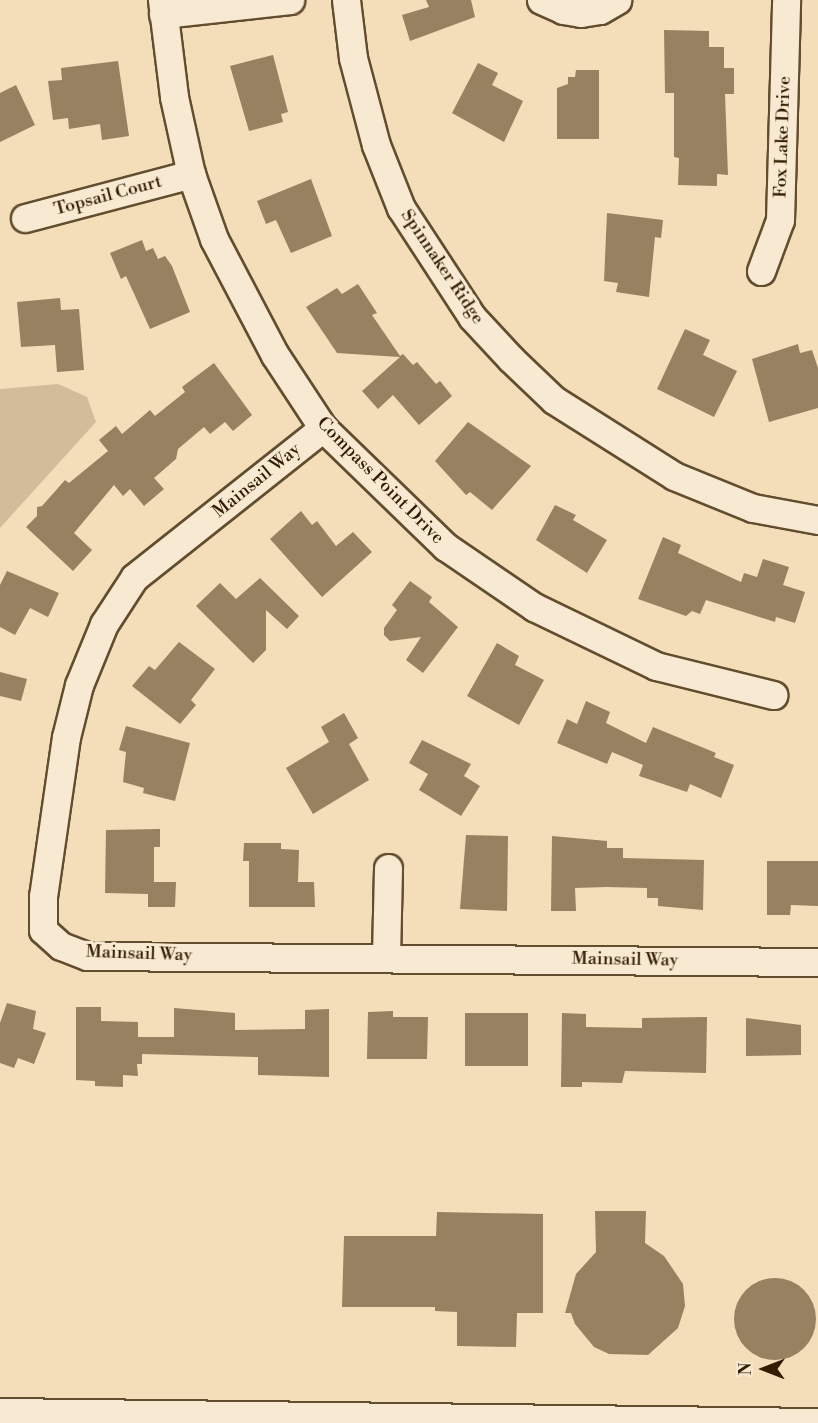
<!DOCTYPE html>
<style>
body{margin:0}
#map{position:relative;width:818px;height:1423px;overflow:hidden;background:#f4ddb9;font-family:"Libre Bodoni",serif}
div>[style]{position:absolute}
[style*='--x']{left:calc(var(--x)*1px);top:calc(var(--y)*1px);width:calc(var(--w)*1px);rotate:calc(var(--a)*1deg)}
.green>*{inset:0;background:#d3bc9a}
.building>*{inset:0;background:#968160}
.round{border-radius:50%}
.roads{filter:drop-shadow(2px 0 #624d2e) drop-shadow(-2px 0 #624d2e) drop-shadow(0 2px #624d2e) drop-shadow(0 -2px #624d2e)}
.minor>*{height:27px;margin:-13.5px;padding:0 13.5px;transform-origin:13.5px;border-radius:13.5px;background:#f8e9d2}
span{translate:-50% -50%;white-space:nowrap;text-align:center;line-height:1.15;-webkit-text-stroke:6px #f8e9d2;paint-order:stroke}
.street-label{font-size:18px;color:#311d00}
.north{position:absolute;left:734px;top:1339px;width:60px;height:60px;-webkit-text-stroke:4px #f8e9d2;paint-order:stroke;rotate:270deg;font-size:16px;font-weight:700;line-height:24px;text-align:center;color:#311d00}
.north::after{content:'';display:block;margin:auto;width:21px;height:27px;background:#311d00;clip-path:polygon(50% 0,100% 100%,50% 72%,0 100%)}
</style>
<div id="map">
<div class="green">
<div style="clip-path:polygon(58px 384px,87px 397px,96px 422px,0 528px,0 389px)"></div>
</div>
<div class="building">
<div style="clip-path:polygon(426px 0,471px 0,475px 17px,410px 41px,402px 15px,429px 7px)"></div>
<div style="clip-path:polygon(664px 30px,709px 31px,709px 47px,724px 47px,724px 68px,734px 68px,734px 94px,725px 94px,728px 175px,717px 174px,717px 186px,678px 185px,679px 158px,674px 157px,674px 93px,665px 93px)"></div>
<div style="clip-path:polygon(273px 55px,288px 112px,281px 114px,283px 122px,249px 131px,230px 66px)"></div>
<div style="clip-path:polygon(118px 61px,129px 136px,102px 140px,100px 124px,69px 129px,68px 118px,53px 120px,48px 81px,62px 80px,61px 68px)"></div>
<div style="clip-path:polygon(478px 63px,498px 73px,492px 85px,523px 101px,504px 142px,452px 113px)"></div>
<div style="clip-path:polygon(576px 70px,599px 70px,599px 139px,557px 139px,557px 88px,568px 84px,568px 77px,575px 77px)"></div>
<div style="clip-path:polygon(16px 85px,35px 125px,0 142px,0 93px)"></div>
<div style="clip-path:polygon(311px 179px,332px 236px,291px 253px,276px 220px,266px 224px,257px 201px)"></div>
<div style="clip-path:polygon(607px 213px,663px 220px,661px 238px,655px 237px,649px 297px,616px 292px,618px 283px,604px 281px)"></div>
<div style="clip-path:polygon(142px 240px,146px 251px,153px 248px,158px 259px,165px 256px,172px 266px,190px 312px,150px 329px,126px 276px,121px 279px,110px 253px)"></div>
<div style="clip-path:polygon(358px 284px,377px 313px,372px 315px,400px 356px,403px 354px,413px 365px,417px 362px,436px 384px,440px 381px,452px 396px,419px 425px,393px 395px,378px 409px,362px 391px,400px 357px,337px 353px,306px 307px,337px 288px,342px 294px)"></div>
<div style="clip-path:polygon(60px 298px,61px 310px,79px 309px,84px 370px,57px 372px,55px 345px,21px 347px,17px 302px)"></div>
<div style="clip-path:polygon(685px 329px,710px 340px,703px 355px,737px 371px,714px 417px,657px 389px)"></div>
<div style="clip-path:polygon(798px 344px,800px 353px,812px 350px,818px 368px,818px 408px,769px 422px,752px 359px)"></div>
<div style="clip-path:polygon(214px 363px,252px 415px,233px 431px,225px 422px,210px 434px,204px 427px,178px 449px,176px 459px,154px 478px,164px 489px,144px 506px,130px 489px,123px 496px,114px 485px,74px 533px,92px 550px,73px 571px,26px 527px,37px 516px,37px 507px,42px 506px,65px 480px,69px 483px,108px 451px,99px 440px,116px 426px,122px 434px,150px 410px,155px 416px,185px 392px,182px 387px)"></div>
<div style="clip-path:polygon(468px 422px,531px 466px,492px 510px,470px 492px,466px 495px,435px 461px)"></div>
<div style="clip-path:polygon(555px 505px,576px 515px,573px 520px,607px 540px,587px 573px,536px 540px)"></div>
<div style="clip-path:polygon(301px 511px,312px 525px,317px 521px,336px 546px,353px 532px,372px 552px,322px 597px,270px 539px)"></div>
<div style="clip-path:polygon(663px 537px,681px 545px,678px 553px,741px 582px,744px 573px,757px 577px,763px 559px,789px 567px,783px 585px,805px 592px,795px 623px,776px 617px,775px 622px,706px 600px,700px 614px,692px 611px,686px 616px,638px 599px)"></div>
<div style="clip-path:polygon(7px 571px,59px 593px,48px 617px,30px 608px,15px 635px,0 627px,0 585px)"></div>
<div style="clip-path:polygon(260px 578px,299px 616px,287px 629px,266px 610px,266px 650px,253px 663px,196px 606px,220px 583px,236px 599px)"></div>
<div style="clip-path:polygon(410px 581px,432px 597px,429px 602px,458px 627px,423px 673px,406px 660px,421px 637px,390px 641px,384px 635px,384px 628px,397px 610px,392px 605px)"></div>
<div style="clip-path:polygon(179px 642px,215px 669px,191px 700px,196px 705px,180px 724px,132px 686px,149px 666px,155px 670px)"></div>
<div style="clip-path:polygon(497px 643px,519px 656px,515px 665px,544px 680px,519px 725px,467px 696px)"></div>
<div style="clip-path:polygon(0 672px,27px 679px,21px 701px,0 696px)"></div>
<div style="clip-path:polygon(586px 701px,610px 712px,606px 723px,646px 743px,653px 727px,716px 753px,714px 757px,734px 765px,721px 798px,690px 784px,687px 792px,639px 776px,643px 765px,612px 752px,607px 764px,557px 743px,567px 719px,577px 724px)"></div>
<div style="clip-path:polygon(344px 713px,358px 738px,349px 744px,369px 780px,313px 814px,286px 768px,329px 742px,321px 727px)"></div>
<div style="clip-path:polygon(126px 726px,190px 743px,175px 801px,143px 793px,144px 788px,123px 782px,126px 752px,119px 750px)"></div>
<div style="clip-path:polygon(422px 740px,471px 764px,464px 776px,480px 786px,461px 816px,419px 790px,428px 774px,409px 763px)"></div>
<div style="clip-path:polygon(160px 829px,160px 847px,154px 847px,154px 882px,176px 882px,175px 907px,148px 907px,148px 894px,105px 893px,106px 830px)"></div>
<div style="clip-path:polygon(466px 835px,508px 836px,507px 911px,460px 909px)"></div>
<div style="clip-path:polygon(552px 836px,607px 841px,607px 848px,623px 848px,623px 858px,704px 860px,703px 910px,658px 906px,658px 898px,647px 898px,647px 888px,607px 887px,575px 888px,576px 911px,551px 911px)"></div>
<div style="clip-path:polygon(244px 843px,281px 843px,281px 849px,299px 850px,298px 882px,314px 882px,315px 907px,249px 907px,249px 861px,243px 861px)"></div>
<div style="clip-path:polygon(767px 861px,818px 861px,818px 906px,791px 905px,790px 915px,767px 915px)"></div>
<div style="clip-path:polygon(7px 1003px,36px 1011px,33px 1029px,46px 1033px,34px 1064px,18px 1058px,14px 1068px,0 1063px,0 1023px)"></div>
<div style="clip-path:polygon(76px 1007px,101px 1007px,101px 1021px,138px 1022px,138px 1037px,174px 1037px,174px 1008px,235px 1013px,235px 1030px,305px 1029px,305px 1010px,329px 1009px,329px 1077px,258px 1075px,258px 1057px,142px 1054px,142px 1064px,137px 1064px,138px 1076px,123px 1075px,123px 1087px,95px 1086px,95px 1081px,76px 1080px)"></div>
<div style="clip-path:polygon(393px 1011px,393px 1017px,428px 1017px,427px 1059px,367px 1059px,368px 1012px)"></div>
<div style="clip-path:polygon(465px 1013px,528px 1013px,528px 1066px,465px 1066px)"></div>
<div style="clip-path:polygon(562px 1013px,586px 1014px,586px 1027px,642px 1028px,642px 1018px,707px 1017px,706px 1073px,625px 1071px,622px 1083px,582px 1082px,582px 1087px,561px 1087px)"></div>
<div style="clip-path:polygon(746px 1018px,801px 1025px,801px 1055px,746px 1056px)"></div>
<div style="clip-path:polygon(595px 1211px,646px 1211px,645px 1243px,664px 1256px,683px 1284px,685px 1306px,678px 1328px,648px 1355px,609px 1354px,594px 1347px,575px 1324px,571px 1313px,565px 1313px,576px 1274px,596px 1252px)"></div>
<div style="clip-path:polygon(437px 1212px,543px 1214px,543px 1313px,517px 1313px,516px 1347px,457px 1346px,457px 1312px,435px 1311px,435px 1307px,342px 1307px,344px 1236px,436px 1236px)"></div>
<div class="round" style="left:734px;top:1278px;width:82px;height:82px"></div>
</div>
<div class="roads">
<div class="minor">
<div style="--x:162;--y:0;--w:98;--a:82.9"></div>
<div style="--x:174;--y:97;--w:79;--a:77.6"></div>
<div style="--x:191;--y:174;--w:69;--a:70.5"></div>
<div style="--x:214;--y:239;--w:131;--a:62.3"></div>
<div style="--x:275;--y:355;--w:87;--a:56.7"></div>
<div style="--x:323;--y:428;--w:171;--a:44.1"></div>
<div style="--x:446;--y:547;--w:107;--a:34.3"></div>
<div style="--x:534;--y:607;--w:136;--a:25.8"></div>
<div style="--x:656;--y:666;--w:121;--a:13.9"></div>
<div style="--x:346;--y:0;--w:58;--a:83.1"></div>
<div style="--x:353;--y:58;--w:90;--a:75.2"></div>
<div style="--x:376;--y:145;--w:68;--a:68.4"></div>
<div style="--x:401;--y:208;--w:130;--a:56.9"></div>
<div style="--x:472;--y:317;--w:57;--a:47.1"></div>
<div style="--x:511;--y:359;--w:59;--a:43.6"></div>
<div style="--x:554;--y:400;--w:142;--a:32.3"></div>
<div style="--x:674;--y:476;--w:85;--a:22.1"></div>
<div style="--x:753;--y:508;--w:66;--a:10.5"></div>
<div style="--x:541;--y:0;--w:24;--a:24"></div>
<div style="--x:563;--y:10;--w:18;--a:9"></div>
<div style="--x:581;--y:13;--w:19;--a:-9"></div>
<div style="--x:600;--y:10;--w:20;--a:-30"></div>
<div style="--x:163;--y:14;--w:128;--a:-6.3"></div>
<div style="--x:25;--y:218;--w:172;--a:-14.8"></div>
<div style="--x:761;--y:271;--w:54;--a:-69.6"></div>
<div style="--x:780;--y:220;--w:220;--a:-88.4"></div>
<div style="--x:323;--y:428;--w:241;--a:141.6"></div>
<div style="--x:134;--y:578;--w:55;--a:123.1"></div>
<div style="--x:104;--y:624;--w:66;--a:112.3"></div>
<div style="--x:79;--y:685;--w:54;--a:104"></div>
<div style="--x:66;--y:737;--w:161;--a:98.2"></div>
<div style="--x:43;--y:896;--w:34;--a:90"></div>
<div style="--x:43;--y:930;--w:24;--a:42"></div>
<div style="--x:61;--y:946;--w:28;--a:21"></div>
<div style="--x:87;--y:956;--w:731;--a:0.47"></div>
<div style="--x:386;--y:957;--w:89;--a:-88.7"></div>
<div style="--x:0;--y:1412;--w:818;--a:0.7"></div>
</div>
</div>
<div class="street-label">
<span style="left:783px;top:137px;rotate:-88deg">Fox Lake Drive</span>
<span style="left:108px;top:196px;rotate:-15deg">Topsail Court</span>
<span style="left:442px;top:267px;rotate:56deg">Spinnaker Ridge</span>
<span style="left:257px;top:481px;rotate:-39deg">Mainsail Way</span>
<span style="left:380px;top:481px;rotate:45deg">Compass Point Drive</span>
<span style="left:139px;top:954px;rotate:2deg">Mainsail Way</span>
<span style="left:625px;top:960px;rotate:1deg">Mainsail Way</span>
</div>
<div class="north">N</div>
</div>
